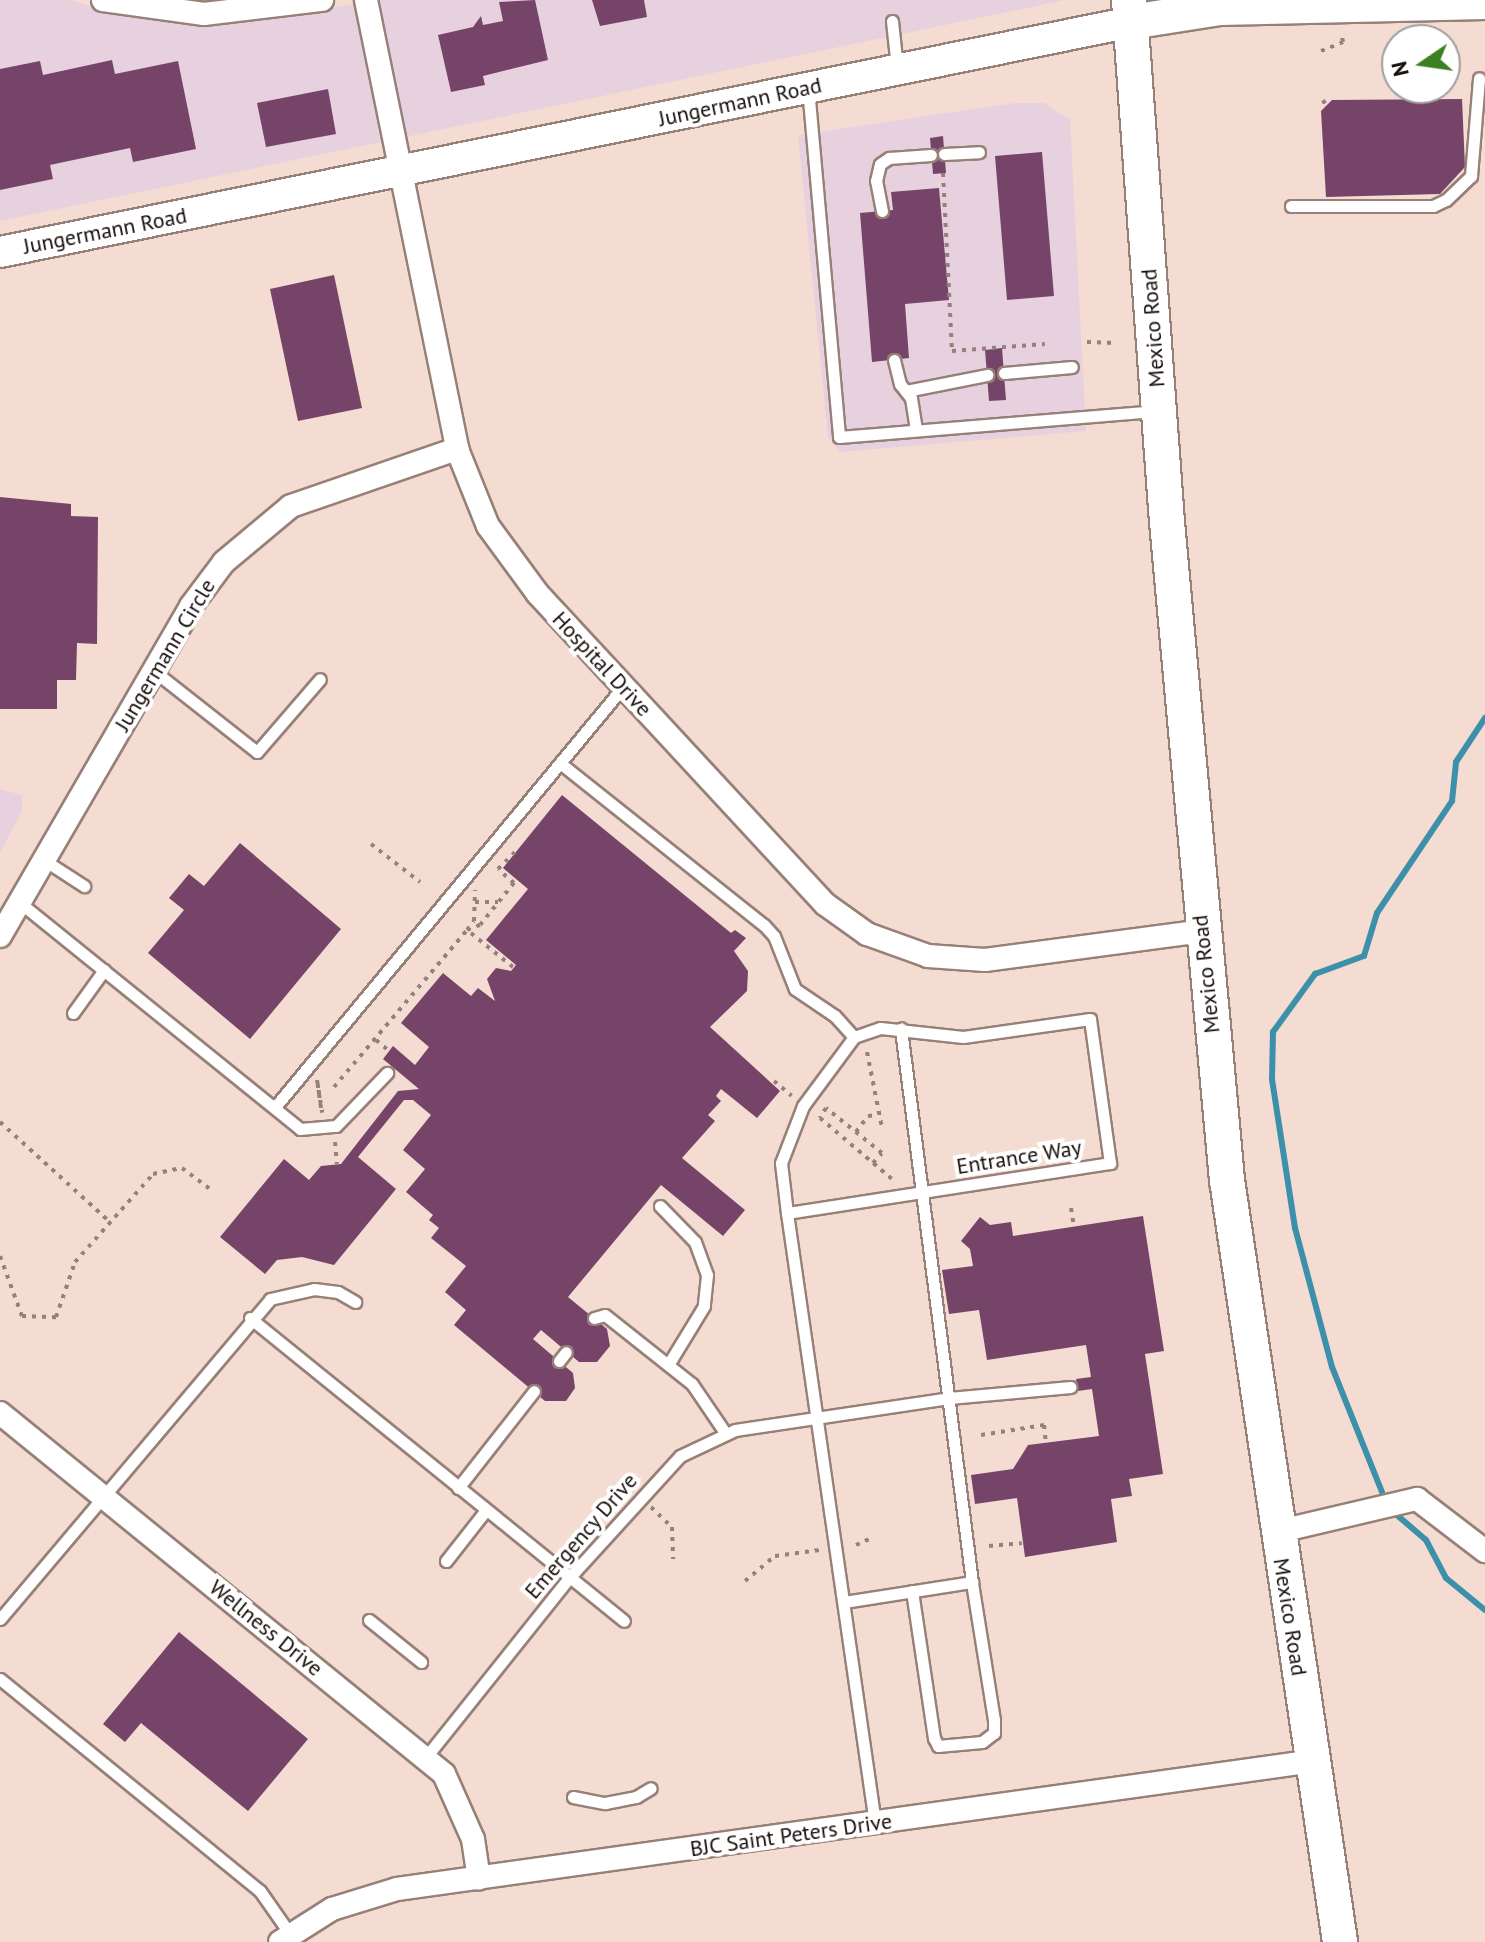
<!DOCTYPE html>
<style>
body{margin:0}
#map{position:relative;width:1485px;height:1942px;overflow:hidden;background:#f5dcd2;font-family:"PT Sans",sans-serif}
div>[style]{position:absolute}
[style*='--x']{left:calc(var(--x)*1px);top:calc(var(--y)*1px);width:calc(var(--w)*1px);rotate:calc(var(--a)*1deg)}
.commercial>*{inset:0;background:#e7d1de}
.stream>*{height:6px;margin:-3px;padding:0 3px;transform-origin:3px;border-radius:3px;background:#3c90a9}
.building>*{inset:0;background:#774469}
.path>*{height:4px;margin-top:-2px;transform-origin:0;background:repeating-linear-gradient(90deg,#93817b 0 4px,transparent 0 10px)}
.roads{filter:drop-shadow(2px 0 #978077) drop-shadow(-2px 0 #978077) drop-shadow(0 2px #978077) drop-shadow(0 -2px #978077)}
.lane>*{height:11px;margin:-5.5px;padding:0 5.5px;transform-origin:5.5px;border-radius:5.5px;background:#fff}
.street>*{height:22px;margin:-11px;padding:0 11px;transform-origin:11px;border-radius:11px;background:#fff}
.secondary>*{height:30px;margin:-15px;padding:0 15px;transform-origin:15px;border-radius:15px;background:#fff}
.primary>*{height:34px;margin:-17px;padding:0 17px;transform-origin:17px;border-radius:17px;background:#fff}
span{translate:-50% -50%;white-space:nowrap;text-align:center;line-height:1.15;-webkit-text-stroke:8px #fff;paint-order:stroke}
.street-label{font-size:22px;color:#140c09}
.north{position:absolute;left:1381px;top:24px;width:80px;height:80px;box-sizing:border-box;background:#fff;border:2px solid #a19e9d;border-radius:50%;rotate:257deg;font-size:22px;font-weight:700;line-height:32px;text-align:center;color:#140c09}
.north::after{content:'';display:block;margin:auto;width:28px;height:36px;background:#3c8023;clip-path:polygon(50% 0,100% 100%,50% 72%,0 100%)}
</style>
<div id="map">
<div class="commercial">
<div style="clip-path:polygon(0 0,69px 0,137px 18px,234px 24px,380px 0,1065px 0,0 221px)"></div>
<div style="clip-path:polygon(1015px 103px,1044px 103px,1070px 120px,1086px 431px,840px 452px,828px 437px,798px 135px)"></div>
<div style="clip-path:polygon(0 789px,22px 795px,22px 811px,0 853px)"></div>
</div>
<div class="stream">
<div style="--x:1382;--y:1492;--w:135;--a:-111.8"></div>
<div style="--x:1332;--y:1367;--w:144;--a:-104.9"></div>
<div style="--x:1295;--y:1228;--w:151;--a:-98.8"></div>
<div style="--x:1272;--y:1079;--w:47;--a:-88.8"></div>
<div style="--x:1273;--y:1032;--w:72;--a:-54.1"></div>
<div style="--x:1315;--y:974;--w:52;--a:-20.2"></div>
<div style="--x:1364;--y:956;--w:45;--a:-73.2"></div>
<div style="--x:1377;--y:913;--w:135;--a:-56.2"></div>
<div style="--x:1452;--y:801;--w:39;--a:-84"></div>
<div style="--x:1456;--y:762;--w:53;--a:-56.6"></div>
<div style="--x:1391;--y:1510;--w:46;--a:40.6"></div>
<div style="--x:1426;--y:1540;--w:43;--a:62.2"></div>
<div style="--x:1446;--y:1578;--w:50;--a:39.4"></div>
</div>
<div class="building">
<div style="clip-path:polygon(535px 0,548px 60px,483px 76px,485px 85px,451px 92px,438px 35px,473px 27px,481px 16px,483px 25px,503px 21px,499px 2px)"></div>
<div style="clip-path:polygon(592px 0,644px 0,647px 17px,600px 26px)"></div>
<div style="clip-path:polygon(112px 60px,115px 74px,178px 61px,196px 149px,133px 162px,130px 148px,50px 165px,53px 179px,0 190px,0 69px,40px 61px,43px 75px)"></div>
<div style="clip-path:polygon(328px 89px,336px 134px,266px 147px,257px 103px)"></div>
<div style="clip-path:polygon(1462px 99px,1465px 167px,1440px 194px,1326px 197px,1321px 111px,1332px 100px)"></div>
<div style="clip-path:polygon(943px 136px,946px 173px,933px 174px,930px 138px)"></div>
<div style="clip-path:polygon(1042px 152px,1054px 296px,1007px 300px,995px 156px)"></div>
<div style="clip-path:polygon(939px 188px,949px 300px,905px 304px,909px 358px,872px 362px,860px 213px,893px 210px,891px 192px)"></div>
<div style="clip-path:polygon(334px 275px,362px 408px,298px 421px,270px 289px)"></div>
<div style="clip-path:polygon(1002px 348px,1006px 400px,989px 401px,985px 350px)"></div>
<div style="clip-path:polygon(0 497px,71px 504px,71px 516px,98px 517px,97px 644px,77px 643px,76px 680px,57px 680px,57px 709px,0 709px)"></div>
<div style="clip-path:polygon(562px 795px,731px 933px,735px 930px,746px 938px,734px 951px,748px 971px,747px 991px,710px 1027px,780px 1091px,757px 1118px,721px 1089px,716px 1096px,721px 1101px,708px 1115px,715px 1121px,682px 1158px,745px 1210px,723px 1236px,661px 1185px,568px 1297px,607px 1329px,610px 1346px,597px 1362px,579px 1362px,541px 1330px,533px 1339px,573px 1373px,575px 1388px,566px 1401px,545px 1401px,454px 1325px,466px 1310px,445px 1292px,466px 1266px,431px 1238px,439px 1228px,429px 1220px,433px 1215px,406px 1192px,425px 1169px,403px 1150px,431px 1115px,413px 1100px,404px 1100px,358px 1157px,396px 1189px,334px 1265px,302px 1257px,277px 1260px,265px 1274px,220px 1237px,284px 1159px,309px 1180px,321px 1166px,341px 1164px,398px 1091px,419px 1089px,383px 1059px,393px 1046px,415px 1065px,429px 1047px,401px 1023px,443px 973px,471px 996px,478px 988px,495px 1001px,487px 979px,496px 968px,511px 971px,516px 965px,486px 940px,528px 889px,503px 868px)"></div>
<div style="clip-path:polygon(240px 843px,341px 929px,250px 1039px,148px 953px,184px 910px,169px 898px,189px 874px,204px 886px)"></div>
<div style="clip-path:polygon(1143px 1216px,1164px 1351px,1145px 1354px,1163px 1474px,1129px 1479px,1132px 1496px,1111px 1499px,1117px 1542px,1025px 1557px,1017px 1498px,975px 1504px,971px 1475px,1013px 1469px,1028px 1445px,1099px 1436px,1092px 1389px,1078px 1391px,1076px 1379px,1091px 1377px,1086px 1345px,987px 1360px,979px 1310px,949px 1314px,942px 1270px,973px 1266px,970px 1249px,961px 1241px,980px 1217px,990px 1225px,1011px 1222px,1013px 1236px)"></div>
<div style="clip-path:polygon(179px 1632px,308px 1739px,248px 1811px,141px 1723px,125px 1742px,103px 1724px)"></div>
</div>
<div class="path">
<div style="--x:1321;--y:51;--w:24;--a:-22"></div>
<div style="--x:1343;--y:42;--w:5;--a:-101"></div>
<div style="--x:1323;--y:100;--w:7;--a:63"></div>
<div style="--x:943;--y:173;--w:178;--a:87.1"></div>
<div style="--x:952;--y:351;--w:93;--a:-4.3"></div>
<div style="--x:1087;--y:342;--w:28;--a:2"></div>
<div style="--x:371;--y:844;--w:62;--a:37.8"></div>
<div style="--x:514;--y:883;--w:21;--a:-139"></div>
<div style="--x:498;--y:869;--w:27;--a:-45"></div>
<div style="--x:475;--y:902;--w:23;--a:0"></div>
<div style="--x:513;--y:967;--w:59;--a:-141.2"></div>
<div style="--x:467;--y:930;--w:14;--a:-21"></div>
<div style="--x:480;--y:925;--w:59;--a:-51.2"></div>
<div style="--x:376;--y:1040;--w:17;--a:40"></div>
<div style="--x:867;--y:1052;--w:77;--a:78.8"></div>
<div style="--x:774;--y:1081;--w:23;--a:40"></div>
<div style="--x:334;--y:1087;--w:206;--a:-49.7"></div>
<div style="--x:467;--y:930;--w:11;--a:-52"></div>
<div style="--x:474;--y:921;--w:31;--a:-88"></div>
<div style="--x:321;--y:1108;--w:28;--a:-98"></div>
<div style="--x:317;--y:1080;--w:33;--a:81"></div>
<div style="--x:0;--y:1122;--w:149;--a:42.3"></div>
<div style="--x:856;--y:1132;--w:20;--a:-53"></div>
<div style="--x:868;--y:1116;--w:9;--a:-6"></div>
<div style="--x:335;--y:1142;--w:22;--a:85"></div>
<div style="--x:873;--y:1163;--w:13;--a:-48"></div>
<div style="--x:882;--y:1153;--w:72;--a:-141.2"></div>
<div style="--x:826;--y:1108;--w:12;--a:121"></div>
<div style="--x:820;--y:1118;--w:94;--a:40.3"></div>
<div style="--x:1071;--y:1208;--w:19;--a:81"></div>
<div style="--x:0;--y:1256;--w:64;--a:69.9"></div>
<div style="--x:22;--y:1316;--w:34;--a:2"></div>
<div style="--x:56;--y:1317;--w:58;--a:-70.9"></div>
<div style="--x:75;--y:1262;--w:118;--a:-48.4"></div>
<div style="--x:153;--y:1174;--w:30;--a:-12"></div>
<div style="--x:182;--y:1168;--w:34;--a:37"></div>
<div style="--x:981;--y:1435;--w:64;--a:-9"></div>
<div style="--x:1044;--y:1425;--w:18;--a:84"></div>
<div style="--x:651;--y:1507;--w:29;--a:44"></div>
<div style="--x:672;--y:1527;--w:32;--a:88"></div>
<div style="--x:856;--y:1545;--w:20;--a:-24"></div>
<div style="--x:989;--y:1546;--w:33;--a:-5"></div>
<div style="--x:745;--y:1581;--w:39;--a:-40"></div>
<div style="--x:775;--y:1556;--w:45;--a:-7.6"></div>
</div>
<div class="roads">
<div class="lane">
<div style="--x:892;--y:21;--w:47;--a:83.9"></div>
<div style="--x:808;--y:88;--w:350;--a:84.9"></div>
<div style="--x:839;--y:437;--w:316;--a:-4.7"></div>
<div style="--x:944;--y:154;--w:35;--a:-3"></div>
<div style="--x:1291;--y:206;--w:142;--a:0"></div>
<div style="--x:1433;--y:206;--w:14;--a:-25"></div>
<div style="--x:1446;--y:200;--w:35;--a:-44"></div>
<div style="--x:1471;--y:176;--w:98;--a:-85.3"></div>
<div style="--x:882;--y:211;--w:31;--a:-101"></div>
<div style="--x:876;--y:181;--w:17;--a:-77"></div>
<div style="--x:880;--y:164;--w:11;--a:-34"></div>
<div style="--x:889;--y:158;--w:42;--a:-4.1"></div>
<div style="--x:894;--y:360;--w:25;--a:76"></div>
<div style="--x:900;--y:384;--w:18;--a:52"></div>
<div style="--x:911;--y:398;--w:32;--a:81"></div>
<div style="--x:1004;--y:373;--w:68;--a:-5"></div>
<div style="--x:906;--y:391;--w:83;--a:-11.2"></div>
<div style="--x:154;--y:671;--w:131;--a:38.2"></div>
<div style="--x:257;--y:752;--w:96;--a:-49.2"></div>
<div style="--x:560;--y:763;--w:260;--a:38.5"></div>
<div style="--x:764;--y:925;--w:15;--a:48"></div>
<div style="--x:774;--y:936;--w:57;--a:68.4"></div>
<div style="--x:795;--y:989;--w:48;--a:34"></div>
<div style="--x:835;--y:1016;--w:28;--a:48"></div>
<div style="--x:44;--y:860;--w:48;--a:33"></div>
<div style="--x:19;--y:902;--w:361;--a:38.9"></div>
<div style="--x:300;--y:1129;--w:36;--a:-5"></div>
<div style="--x:336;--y:1126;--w:74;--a:-46.1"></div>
<div style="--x:73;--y:1013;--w:53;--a:-54.2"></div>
<div style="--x:275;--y:1107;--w:545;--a:-50.36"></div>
<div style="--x:660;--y:1206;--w:50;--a:45.8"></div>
<div style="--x:695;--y:1242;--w:35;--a:70"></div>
<div style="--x:707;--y:1275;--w:31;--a:96"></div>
<div style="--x:704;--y:1306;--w:69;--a:121.4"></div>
<div style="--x:787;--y:1213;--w:327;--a:-8.8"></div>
<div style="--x:1110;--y:1163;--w:145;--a:-97.9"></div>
<div style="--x:1090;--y:1019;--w:128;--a:171.9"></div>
<div style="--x:963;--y:1037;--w:83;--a:-173.8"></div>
<div style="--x:880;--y:1028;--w:28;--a:161"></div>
<div style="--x:854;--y:1037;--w:86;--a:126.5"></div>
<div style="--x:803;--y:1106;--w:61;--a:111.1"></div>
<div style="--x:781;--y:1163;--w:50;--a:83.2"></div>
<div style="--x:787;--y:1213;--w:616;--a:81.79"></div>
<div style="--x:250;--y:1318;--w:481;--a:39"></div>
<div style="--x:594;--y:1318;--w:11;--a:-15"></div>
<div style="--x:605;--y:1315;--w:111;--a:38.4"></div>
<div style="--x:692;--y:1384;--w:60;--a:55.8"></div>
<div style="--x:559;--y:1361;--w:11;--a:-52"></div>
<div style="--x:458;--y:1488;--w:123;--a:-51.9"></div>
<div style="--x:446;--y:1561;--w:65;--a:-51.9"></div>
<div style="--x:912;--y:1591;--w:149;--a:81.5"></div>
<div style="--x:934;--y:1738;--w:9;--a:63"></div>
<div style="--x:938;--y:1746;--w:44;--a:-5.2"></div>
<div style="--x:982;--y:1742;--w:15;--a:-37"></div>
<div style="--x:994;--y:1733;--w:13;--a:-90"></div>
<div style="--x:994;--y:1720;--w:140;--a:-99.1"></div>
<div style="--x:844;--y:1602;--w:130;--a:-8.9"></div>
<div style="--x:972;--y:1582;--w:558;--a:-97.32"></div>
<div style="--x:0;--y:1619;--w:419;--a:-49.8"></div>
<div style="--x:270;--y:1299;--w:45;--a:-12.8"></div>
<div style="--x:314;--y:1289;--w:24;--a:7"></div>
<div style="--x:338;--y:1292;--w:20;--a:30"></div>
<div style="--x:369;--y:1620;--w:67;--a:38.9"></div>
<div style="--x:0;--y:1679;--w:335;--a:39.2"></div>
<div style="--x:260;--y:1891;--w:52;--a:55.1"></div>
<div style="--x:426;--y:1757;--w:229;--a:-51.4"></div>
<div style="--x:569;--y:1578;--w:165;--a:-47.7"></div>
<div style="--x:680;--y:1456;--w:61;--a:-25.3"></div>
<div style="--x:735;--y:1430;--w:216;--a:-8.5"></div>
<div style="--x:949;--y:1398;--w:122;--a:-5.2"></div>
<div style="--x:573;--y:1797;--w:33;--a:11"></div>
<div style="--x:605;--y:1803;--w:32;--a:-11"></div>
<div style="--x:636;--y:1797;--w:17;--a:-31"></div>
</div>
<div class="street">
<div style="--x:103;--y:0;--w:102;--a:7.9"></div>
<div style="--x:204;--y:14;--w:119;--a:-6.8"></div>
<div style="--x:366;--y:0;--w:458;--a:78.5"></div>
<div style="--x:457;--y:449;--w:83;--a:68.1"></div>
<div style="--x:488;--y:526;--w:84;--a:53.7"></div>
<div style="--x:538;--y:594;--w:422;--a:47.2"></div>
<div style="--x:825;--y:904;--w:52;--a:35.5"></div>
<div style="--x:867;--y:934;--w:65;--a:19.8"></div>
<div style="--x:928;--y:956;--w:57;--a:4"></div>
<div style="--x:985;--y:960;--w:219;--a:-7.6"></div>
<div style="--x:0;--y:936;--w:381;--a:-59.9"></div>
<div style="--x:191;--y:606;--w:55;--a:-53.1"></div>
<div style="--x:224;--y:562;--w:87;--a:-39.9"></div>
<div style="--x:291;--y:506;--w:176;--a:-19"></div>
<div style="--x:0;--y:1413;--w:572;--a:39.11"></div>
<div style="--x:444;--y:1774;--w:71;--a:66"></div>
<div style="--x:473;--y:1839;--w:40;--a:81.5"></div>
<div style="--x:1276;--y:1532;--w:145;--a:-13.2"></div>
<div style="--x:1417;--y:1499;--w:86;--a:37.4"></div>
<div style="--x:280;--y:1942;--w:62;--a:-32.4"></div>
<div style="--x:332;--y:1909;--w:68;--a:-17.1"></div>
<div style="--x:397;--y:1889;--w:925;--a:-7.95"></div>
</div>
<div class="secondary">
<div style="--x:0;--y:252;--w:1154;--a:-11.49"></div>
</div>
<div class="primary">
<div style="--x:1129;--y:0;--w:523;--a:85.84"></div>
<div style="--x:1167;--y:522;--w:661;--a:84.79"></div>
<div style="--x:1227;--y:1180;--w:770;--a:81.56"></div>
<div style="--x:1131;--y:22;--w:90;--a:-8.9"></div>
<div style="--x:1220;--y:8;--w:265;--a:-1.3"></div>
</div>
</div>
<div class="street-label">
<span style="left:740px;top:102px;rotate:-12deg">Jungermann Road</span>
<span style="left:105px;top:231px;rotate:-11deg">Jungermann Road</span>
<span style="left:1153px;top:328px;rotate:-94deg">Mexico Road</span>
<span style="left:165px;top:655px;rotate:-59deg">Jungermann Circle</span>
<span style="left:602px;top:664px;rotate:47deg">Hospital Drive</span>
<span style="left:1206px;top:974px;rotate:-96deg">Mexico Road</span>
<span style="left:1019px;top:1157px;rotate:-9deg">Entrance Way</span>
<span style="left:581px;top:1536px;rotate:-49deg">Emergency Drive</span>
<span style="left:1290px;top:1617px;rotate:81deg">Mexico Road</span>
<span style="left:266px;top:1628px;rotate:39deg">Wellness Drive</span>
<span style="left:791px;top:1835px;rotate:-8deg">BJC Saint Peters Drive</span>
</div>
<div class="north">N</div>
</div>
